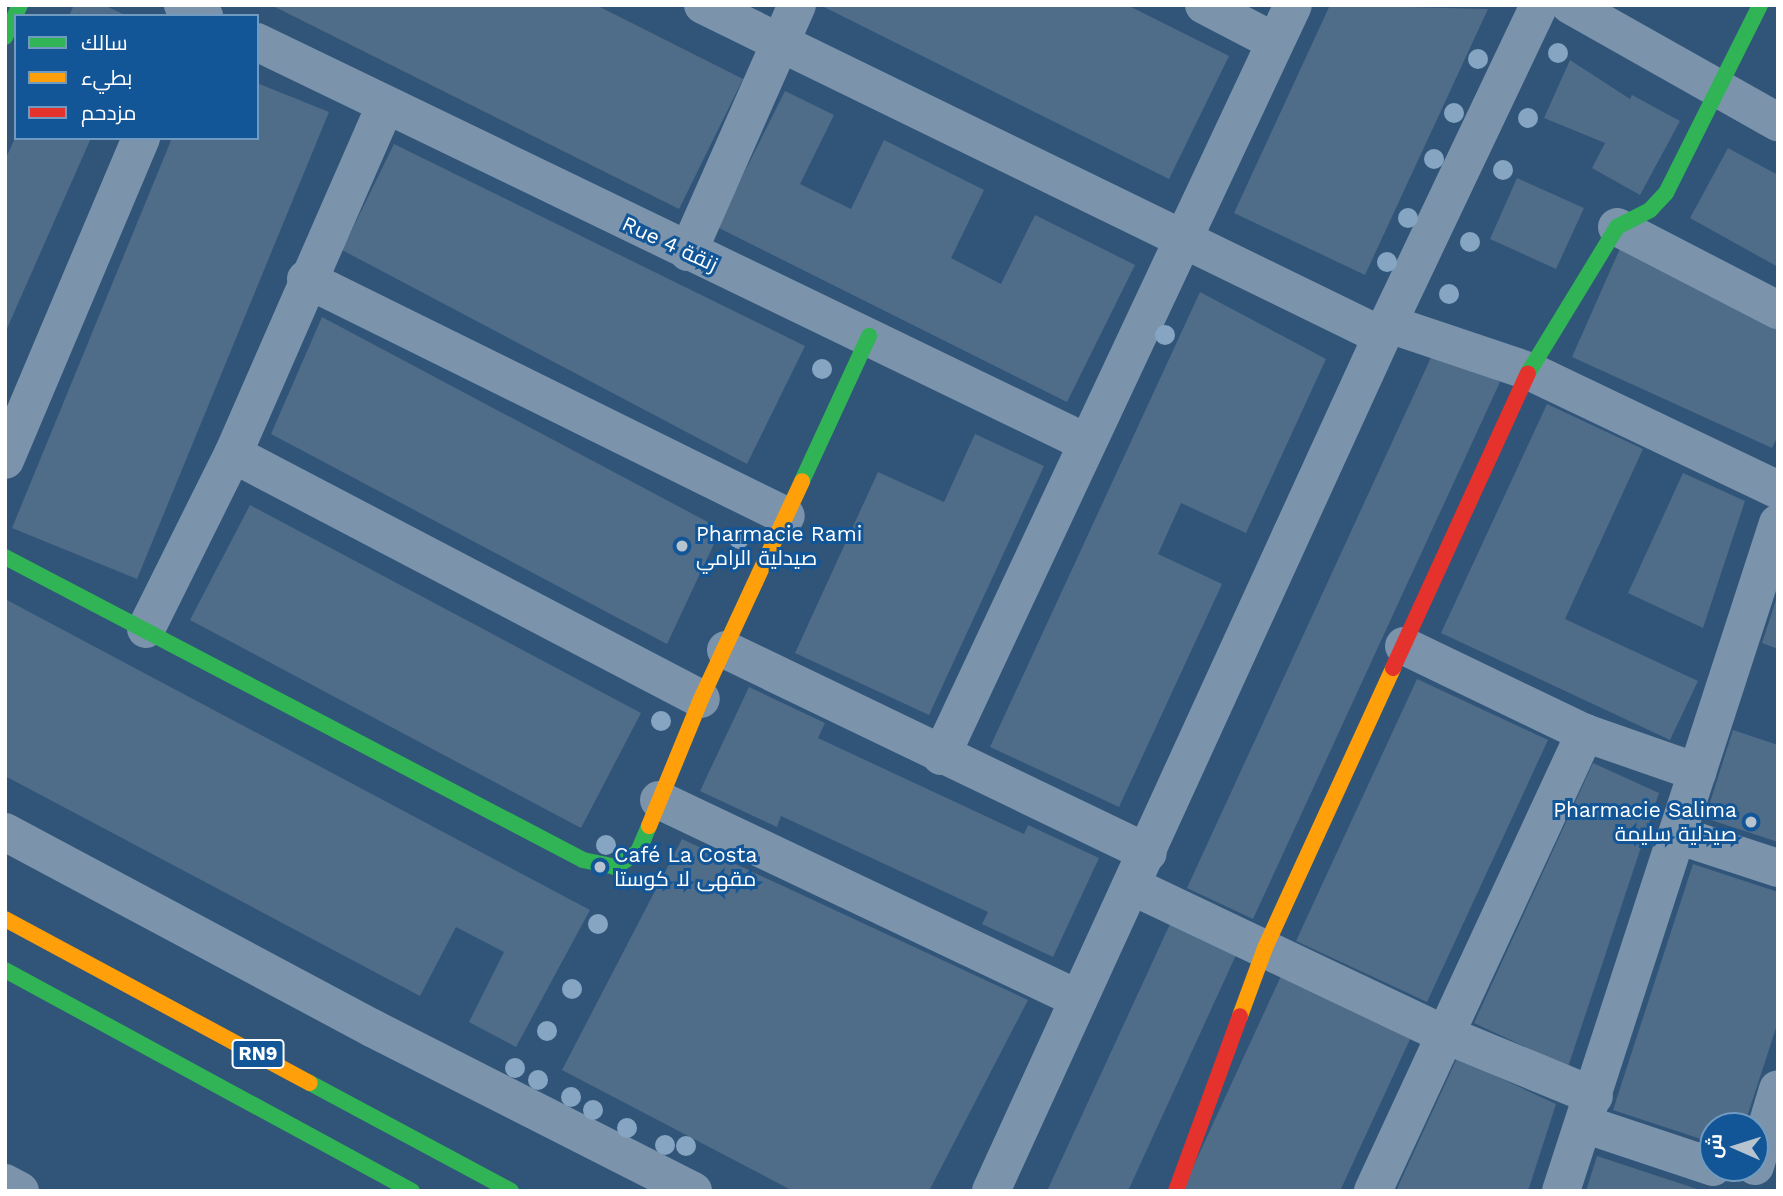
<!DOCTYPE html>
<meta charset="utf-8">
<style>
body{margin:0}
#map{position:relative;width:1783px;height:1196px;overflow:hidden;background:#315579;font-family:"Work Sans",Cairo,sans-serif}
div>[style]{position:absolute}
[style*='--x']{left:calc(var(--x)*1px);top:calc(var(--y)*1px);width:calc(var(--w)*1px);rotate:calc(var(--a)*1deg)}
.building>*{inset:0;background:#4f6c88}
.street>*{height:38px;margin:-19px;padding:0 19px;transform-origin:19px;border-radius:19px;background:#7b93ab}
.fast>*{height:16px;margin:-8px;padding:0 8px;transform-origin:8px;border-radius:8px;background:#30b455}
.slow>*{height:16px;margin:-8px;padding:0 8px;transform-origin:8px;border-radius:8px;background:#ff9f0a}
.jam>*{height:16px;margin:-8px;padding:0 8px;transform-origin:8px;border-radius:8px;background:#e5322d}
.trees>*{width:20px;height:20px;margin:-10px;border-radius:50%;background:#86a5c2}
.dots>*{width:19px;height:19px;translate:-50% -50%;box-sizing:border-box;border:4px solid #135697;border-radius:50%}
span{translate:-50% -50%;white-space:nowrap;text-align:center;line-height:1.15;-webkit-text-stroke:6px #135697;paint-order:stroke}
.shield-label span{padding:2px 5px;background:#135697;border:2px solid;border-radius:5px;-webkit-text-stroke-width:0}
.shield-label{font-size:19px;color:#fff;font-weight:700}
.street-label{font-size:21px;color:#fff}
.poi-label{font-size:21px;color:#fff}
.left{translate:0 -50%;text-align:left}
.right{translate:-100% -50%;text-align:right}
.frame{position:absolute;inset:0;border:7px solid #fff;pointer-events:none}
.legend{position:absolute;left:14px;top:14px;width:245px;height:126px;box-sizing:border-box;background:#135697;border:2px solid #719ac1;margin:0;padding:9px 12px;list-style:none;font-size:21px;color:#fff}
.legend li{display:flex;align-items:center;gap:14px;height:35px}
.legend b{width:35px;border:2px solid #719ac1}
.north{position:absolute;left:1699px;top:1112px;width:70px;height:70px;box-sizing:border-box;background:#135697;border:2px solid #719ac1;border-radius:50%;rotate:273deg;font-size:19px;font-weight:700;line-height:28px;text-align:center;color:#fff}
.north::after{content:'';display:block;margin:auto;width:24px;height:32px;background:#b7c4d0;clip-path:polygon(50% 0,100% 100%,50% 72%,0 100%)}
</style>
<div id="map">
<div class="building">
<div style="clip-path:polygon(74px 5px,104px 5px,127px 16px,69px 16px)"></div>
<div style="clip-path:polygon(271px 5px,596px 5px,743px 79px,679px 209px)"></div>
<div style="clip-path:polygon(820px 5px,1127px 5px,1229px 56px,1169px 179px)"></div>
<div style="clip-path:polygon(1330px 5px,1488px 9px,1365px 275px,1234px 213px)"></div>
<div style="clip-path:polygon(1570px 60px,1630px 99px,1632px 95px,1680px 121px,1640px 195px,1592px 168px,1605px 143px,1544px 118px)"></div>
<div style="clip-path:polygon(257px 83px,329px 112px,137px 579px,12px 528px,172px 138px,257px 138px)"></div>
<div style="clip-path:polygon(785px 91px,834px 115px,800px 184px,851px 209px,884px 140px,984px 190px,951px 258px,1001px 284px,1035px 215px,1135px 265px,1067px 402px,717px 227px)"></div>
<div style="clip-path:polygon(15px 138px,91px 138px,5px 333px,5px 160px)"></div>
<div style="clip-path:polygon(394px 144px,805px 346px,747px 464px,342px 250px)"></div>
<div style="clip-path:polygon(1728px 148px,1778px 175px,1778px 267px,1690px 218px)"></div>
<div style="clip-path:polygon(1517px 178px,1584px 208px,1556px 269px,1490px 239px)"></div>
<div style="clip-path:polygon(1626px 235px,1778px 317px,1778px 436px,1772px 448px,1572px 357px)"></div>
<div style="clip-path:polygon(1200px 292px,1326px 359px,1246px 533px,1181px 503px,1158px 554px,1222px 584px,1119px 807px,990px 747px)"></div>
<div style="clip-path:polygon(322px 317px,721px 529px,667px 644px,271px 434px)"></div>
<div style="clip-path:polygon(1434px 351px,1500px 382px,1253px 919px,1187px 888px)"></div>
<div style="clip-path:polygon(1547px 404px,1643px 449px,1565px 619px,1698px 681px,1670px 740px,1441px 633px)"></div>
<div style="clip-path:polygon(975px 434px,1044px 466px,929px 715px,795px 653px,878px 472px,944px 502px)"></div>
<div style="clip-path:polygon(1683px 473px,1745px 501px,1703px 628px,1628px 593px)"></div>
<div style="clip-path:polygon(250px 505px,641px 713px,581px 828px,190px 620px)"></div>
<div style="clip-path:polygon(1777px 597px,1778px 597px,1778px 649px,1762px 643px)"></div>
<div style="clip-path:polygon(5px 599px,590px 910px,516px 1047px,469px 1022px,504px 952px,456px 927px,420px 996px,5px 776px)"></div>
<div style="clip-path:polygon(1417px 679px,1548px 740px,1427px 1002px,1296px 941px)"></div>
<div style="clip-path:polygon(749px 687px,825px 723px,818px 738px,1024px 834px,1028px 825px,1099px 858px,1053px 957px,982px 924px,988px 912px,781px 816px,777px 827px,700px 791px)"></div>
<div style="clip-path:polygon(1733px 730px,1778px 745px,1778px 842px,1705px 818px)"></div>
<div style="clip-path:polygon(1593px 763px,1659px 793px,1568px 1067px,1474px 1023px)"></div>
<div style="clip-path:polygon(682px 839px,1028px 1000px,929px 1191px,793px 1191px,562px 1070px)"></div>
<div style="clip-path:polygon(1693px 864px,1778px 892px,1778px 1022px,1744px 1126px,1713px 1126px,1713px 1143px,1613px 1110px)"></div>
<div style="clip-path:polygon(1170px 924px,1236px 955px,1128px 1191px,1047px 1191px)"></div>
<div style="clip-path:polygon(1281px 976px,1411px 1037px,1340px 1191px,1182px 1191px)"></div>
<div style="clip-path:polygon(1457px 1058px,1556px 1104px,1528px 1191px,1396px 1191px)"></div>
<div style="clip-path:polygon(1597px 1156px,1700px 1190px,1700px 1191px,1586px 1191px)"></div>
</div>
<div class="street">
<div style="--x:183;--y:5;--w:24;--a:28"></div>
<div style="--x:703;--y:5;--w:755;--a:25.99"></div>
<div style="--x:1204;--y:5;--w:80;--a:27.5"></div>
<div style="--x:1570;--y:5;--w:239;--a:29.4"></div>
<div style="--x:257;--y:42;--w:920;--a:25.78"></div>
<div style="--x:1617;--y:227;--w:181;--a:27.3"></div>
<div style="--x:688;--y:252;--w:270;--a:-66.2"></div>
<div style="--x:306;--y:279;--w:535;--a:26.28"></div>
<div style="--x:1389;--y:324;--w:148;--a:18.6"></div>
<div style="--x:1529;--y:371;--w:276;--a:25.5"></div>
<div style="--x:233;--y:454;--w:528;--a:27.63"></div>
<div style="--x:5;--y:460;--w:350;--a:-67.1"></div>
<div style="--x:146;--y:629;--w:195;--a:-63.6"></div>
<div style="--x:233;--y:454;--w:380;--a:-66.4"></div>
<div style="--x:1404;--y:646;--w:201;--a:25.7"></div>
<div style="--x:1585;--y:733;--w:119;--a:19.2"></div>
<div style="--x:726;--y:650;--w:468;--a:25.7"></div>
<div style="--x:941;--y:756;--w:829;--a:-64.89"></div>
<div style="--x:659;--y:800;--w:464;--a:25.4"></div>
<div style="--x:5;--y:832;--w:416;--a:28.1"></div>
<div style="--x:372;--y:1028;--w:360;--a:26.9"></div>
<div style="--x:1677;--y:835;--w:106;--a:18.1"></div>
<div style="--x:1132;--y:886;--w:348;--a:25.4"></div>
<div style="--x:1446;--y:1035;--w:160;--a:22.4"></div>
<div style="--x:1584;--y:1124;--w:136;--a:18.4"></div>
<div style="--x:1755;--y:1166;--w:80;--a:-73.4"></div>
<div style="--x:5;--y:1183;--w:17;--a:28"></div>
<div style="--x:991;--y:1191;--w:940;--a:-65.42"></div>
<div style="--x:1382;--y:336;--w:366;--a:-64.6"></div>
<div style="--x:1373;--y:1191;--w:505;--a:-65.16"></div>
<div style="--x:1561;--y:1191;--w:702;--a:-72"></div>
</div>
<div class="fast">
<div style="--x:5;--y:37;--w:35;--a:-65"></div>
<div style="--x:1528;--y:373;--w:171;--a:-58.6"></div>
<div style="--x:1617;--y:227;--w:37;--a:-27"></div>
<div style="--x:1650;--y:210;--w:23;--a:-47"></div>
<div style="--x:1666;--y:193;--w:210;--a:-63.4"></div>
<div style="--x:802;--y:481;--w:160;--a:-65.2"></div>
<div style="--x:5;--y:557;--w:653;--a:27.66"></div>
<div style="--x:583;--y:860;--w:33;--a:12"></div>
<div style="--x:615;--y:867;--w:27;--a:-33"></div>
<div style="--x:638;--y:852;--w:28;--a:-67"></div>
<div style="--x:5;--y:970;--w:463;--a:28.5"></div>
<div style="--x:310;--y:1083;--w:228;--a:28.2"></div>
</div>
<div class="slow">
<div style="--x:649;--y:826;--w:137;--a:-67.7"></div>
<div style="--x:701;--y:699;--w:240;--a:-65.1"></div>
<div style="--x:5;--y:919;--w:346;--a:28.3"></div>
<div style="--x:1240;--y:1016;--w:72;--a:-69.8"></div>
<div style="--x:1265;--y:948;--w:308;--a:-65.4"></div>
</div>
<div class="jam">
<div style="--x:1393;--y:668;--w:324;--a:-65.4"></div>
<div style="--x:1176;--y:1191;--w:186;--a:-69.9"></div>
</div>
<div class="trees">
<div style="left:1558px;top:53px"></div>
<div style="left:1478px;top:59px"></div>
<div style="left:1454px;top:113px"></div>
<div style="left:1528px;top:118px"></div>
<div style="left:1434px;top:159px"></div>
<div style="left:1503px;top:170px"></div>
<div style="left:1408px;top:218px"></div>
<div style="left:1470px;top:242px"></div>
<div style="left:1387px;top:262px"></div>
<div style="left:1449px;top:294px"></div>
<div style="left:1165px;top:335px"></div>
<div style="left:822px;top:369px"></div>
<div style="left:739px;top:539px"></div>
<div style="left:661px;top:721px"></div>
<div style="left:606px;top:845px"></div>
<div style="left:598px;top:924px"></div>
<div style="left:572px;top:989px"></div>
<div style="left:547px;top:1031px"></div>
<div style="left:515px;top:1068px"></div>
<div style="left:538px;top:1080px"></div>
<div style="left:571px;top:1097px"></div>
<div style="left:593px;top:1110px"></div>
<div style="left:627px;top:1128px"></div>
<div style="left:665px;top:1145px"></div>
<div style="left:686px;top:1146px"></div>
</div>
<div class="dots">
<div style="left:682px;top:546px;background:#b7c4d0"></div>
<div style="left:1751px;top:822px;background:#b7c4d0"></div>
<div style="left:600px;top:867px;background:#b7c4d0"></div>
</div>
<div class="shield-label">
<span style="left:258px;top:1054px">RN9</span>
</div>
<div class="street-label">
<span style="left:670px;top:244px;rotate:25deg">Rue 4 زنقة</span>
</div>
<div class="poi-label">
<span class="left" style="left:696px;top:546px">Pharmacie Rami<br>صيدلية الرامي</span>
<span class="right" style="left:1737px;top:822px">Pharmacie Salima<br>صيدلية سليمة</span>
<span class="left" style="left:614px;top:867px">Café La Costa<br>مقهى لا كوستا</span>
</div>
<div class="frame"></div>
<ul class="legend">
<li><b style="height:9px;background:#30b455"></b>سالك</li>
<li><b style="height:9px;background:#ff9f0a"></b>بطيء</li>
<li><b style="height:9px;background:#e5322d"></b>مزدحم</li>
</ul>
<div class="north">ش</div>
</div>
